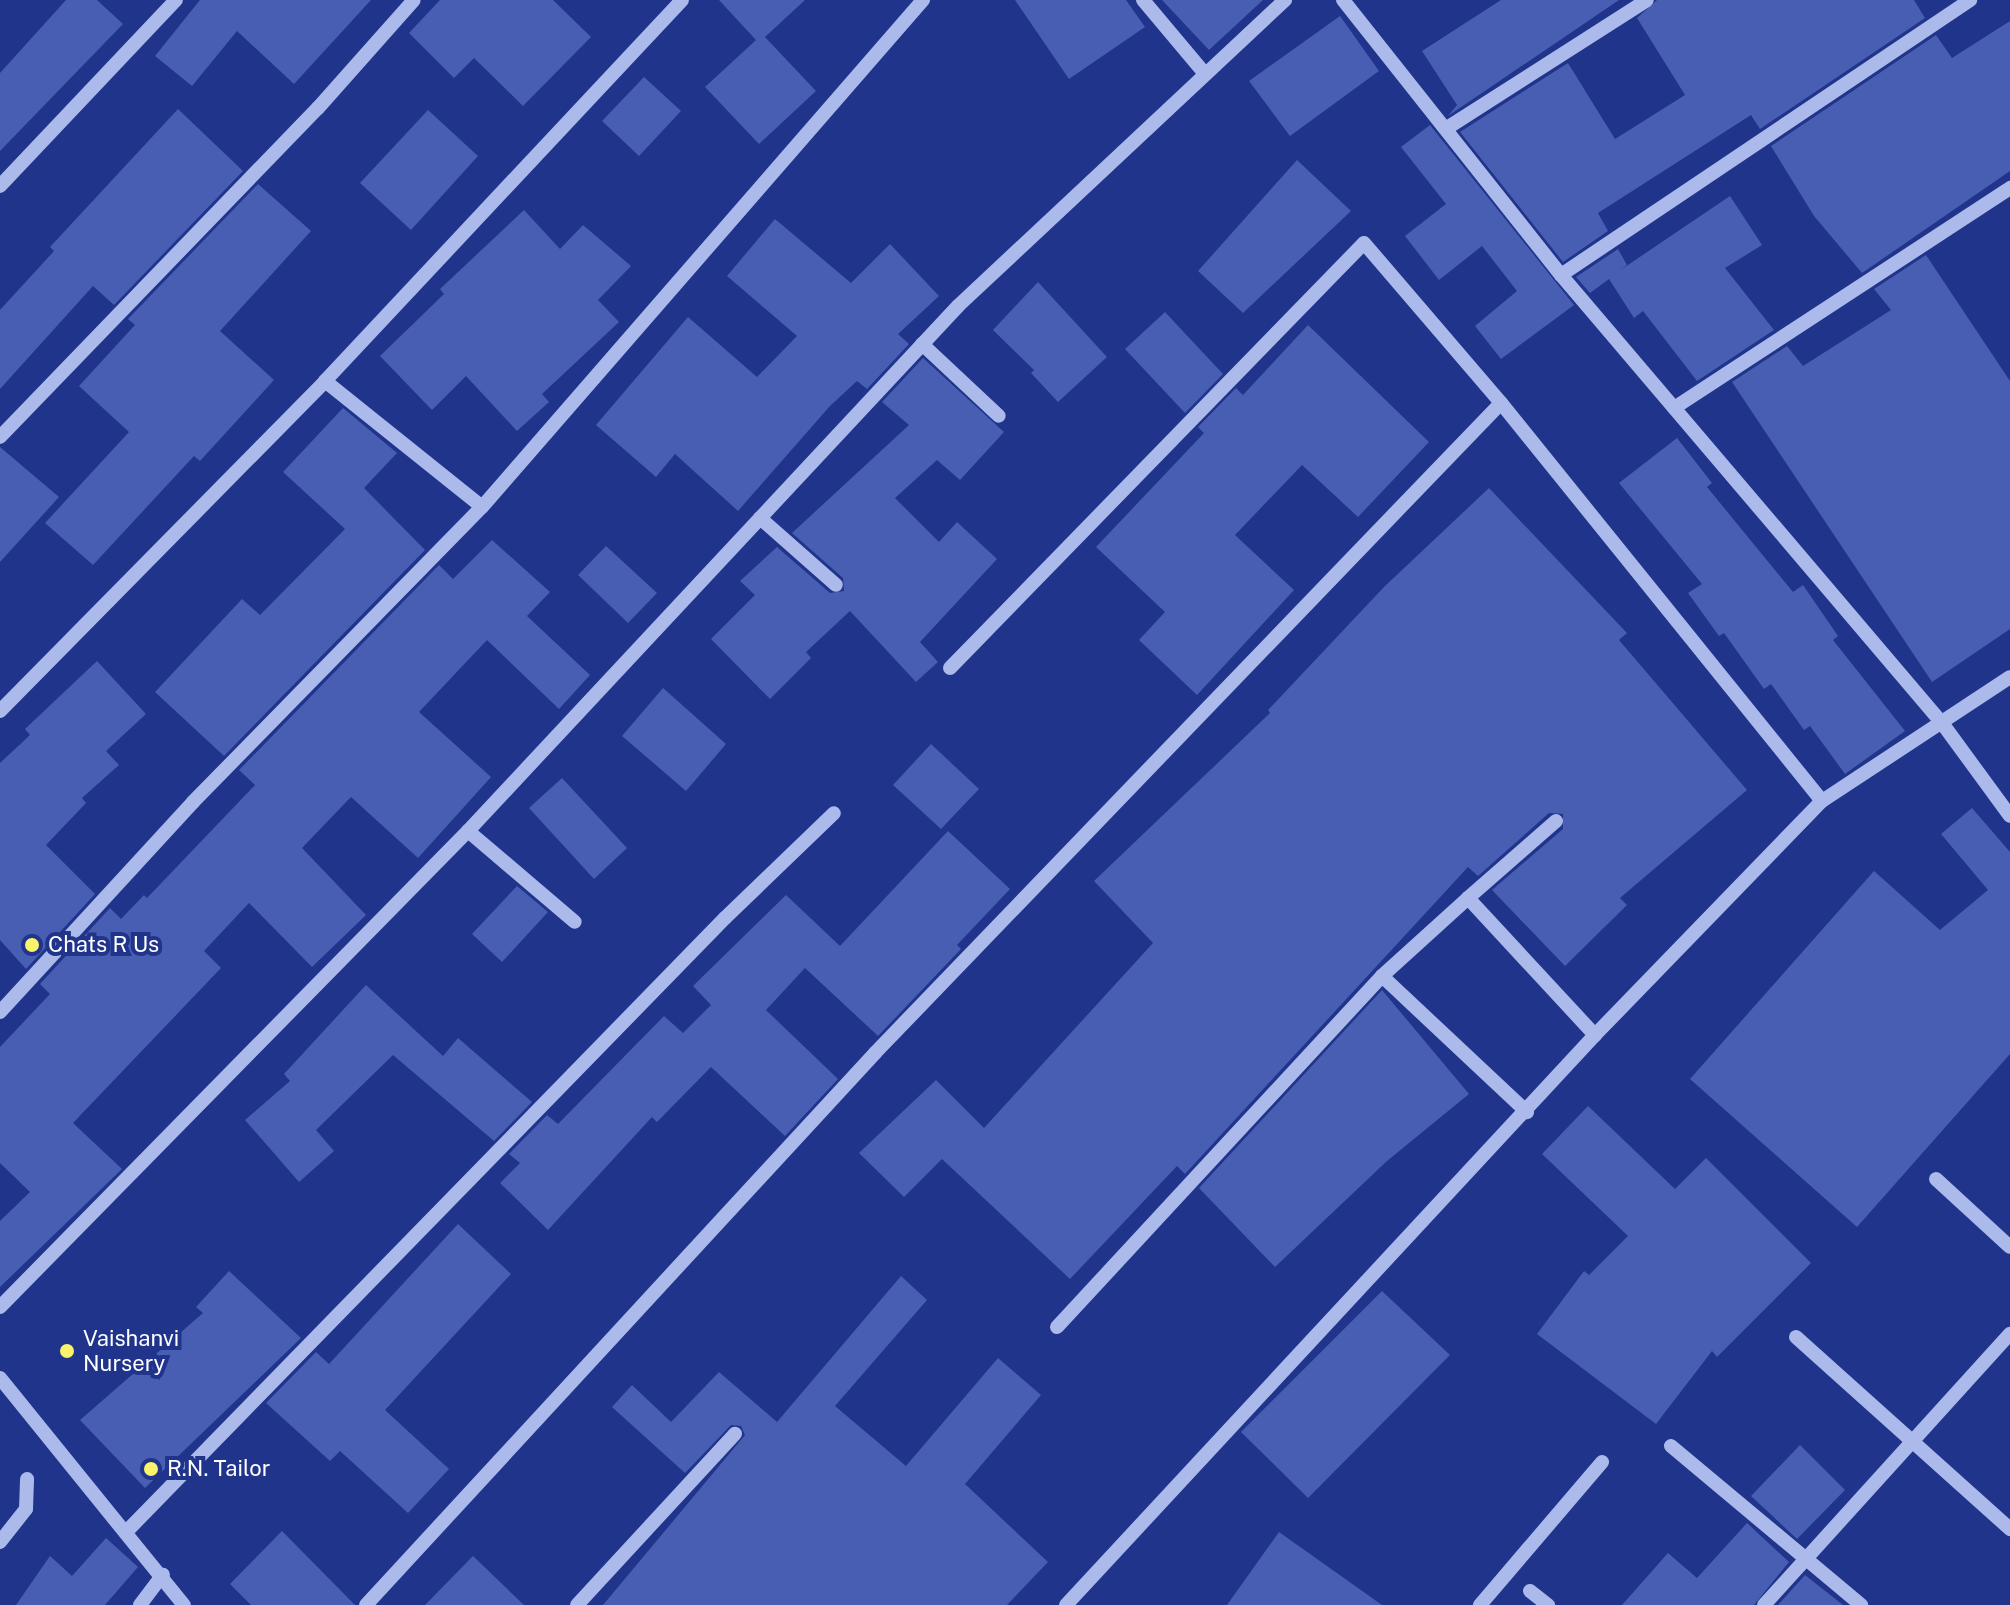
<!DOCTYPE html>
<style>
body{margin:0}
#map{position:relative;width:2010px;height:1605px;overflow:hidden;background:#1f348a;font-family:"Public Sans",sans-serif}
div>[style]{position:absolute}
[style*='--x']{left:calc(var(--x)*1px);top:calc(var(--y)*1px);width:calc(var(--w)*1px);rotate:calc(var(--a)*1deg)}
.building>*{inset:0;background:#485eb2}
.minor>*{height:14px;margin:-7px;padding:0 7px;transform-origin:7px;border-radius:7px;background:#abb9eb}
.dots>*{width:22px;height:22px;translate:-50% -50%;box-sizing:border-box;border:4px solid #1f348a;border-radius:50%}
span{translate:-50% -50%;white-space:nowrap;text-align:center;line-height:1.15;-webkit-text-stroke:8px #1f348a;paint-order:stroke}
.poi-label{font-size:22px;color:#fff}
.left{translate:0 -50%;text-align:left}
</style>
<div id="map">
<div class="building">
<div style="clip-path:polygon(66px 0,97px 0,123px 24px,0 151px,0 73px)"></div>
<div style="clip-path:polygon(200px 0,371px 0,294px 84px,237px 31px,192px 86px,155px 56px)"></div>
<div style="clip-path:polygon(440px 0,553px 0,591px 37px,523px 106px,474px 58px,454px 78px,409px 33px)"></div>
<div style="clip-path:polygon(719px 0,805px 0,765px 37px,816px 91px,759px 144px,705px 87px,756px 40px)"></div>
<div style="clip-path:polygon(1015px 0,1126px 0,1145px 27px,1069px 79px)"></div>
<div style="clip-path:polygon(1162px 0,1263px 0,1209px 50px)"></div>
<div style="clip-path:polygon(1501px 0,1619px 0,1448px 116px,1457px 105px,1422px 51px)"></div>
<div style="clip-path:polygon(1657px 0,1914px 0,1925px 18px,1760px 129px,1751px 115px,1598px 213px,1608px 231px,1563px 262px,1460px 132px,1568px 63px,1615px 139px,1685px 95px,1637px 18px)"></div>
<div style="clip-path:polygon(1340px 16px,1379px 71px,1290px 136px,1249px 81px)"></div>
<div style="clip-path:polygon(2010px 21px,2010px 171px,1862px 273px,1814px 216px,1771px 146px,1936px 35px,1952px 58px)"></div>
<div style="clip-path:polygon(644px 77px,681px 111px,639px 156px,602px 121px)"></div>
<div style="clip-path:polygon(178px 109px,243px 171px,114px 305px,93px 286px,0 389px,0 310px,54px 251px,50px 247px)"></div>
<div style="clip-path:polygon(428px 110px,478px 156px,411px 230px,360px 183px)"></div>
<div style="clip-path:polygon(1430px 125px,1574px 305px,1501px 359px,1475px 326px,1517px 291px,1482px 246px,1439px 280px,1405px 236px,1446px 204px,1401px 147px)"></div>
<div style="clip-path:polygon(1297px 160px,1351px 211px,1243px 313px,1198px 271px)"></div>
<div style="clip-path:polygon(258px 184px,311px 231px,220px 331px,274px 380px,200px 461px,194px 456px,93px 565px,45px 523px,129px 432px,79px 386px,135px 325px,128px 319px)"></div>
<div style="clip-path:polygon(1730px 196px,1762px 245px,1725px 268px,1774px 330px,1697px 381px,1643px 311px,1634px 318px,1609px 279px,1590px 293px,1576px 277px,1618px 249px,1627px 265px,1619px 271px)"></div>
<div style="clip-path:polygon(524px 210px,560px 249px,583px 225px,631px 266px,598px 300px,619px 322px,542px 394px,549px 402px,517px 431px,466px 376px,432px 410px,380px 356px,444px 294px,440px 289px)"></div>
<div style="clip-path:polygon(775px 219px,851px 283px,890px 244px,939px 296px,898px 334px,909px 344px,867px 389px,857px 381px,830px 406px,738px 511px,675px 454px,656px 477px,596px 425px,688px 317px,757px 377px,797px 336px,727px 276px)"></div>
<div style="clip-path:polygon(1926px 255px,2010px 381px,2010px 629px,1932px 682px,1732px 382px,1787px 346px,1803px 366px,1891px 310px,1874px 289px)"></div>
<div style="clip-path:polygon(1038px 282px,1107px 357px,1058px 402px,1031px 373px,1034px 370px,993px 330px)"></div>
<div style="clip-path:polygon(1165px 312px,1223px 374px,1185px 413px,1125px 349px)"></div>
<div style="clip-path:polygon(1308px 325px,1429px 442px,1358px 517px,1302px 465px,1235px 535px,1294px 590px,1197px 695px,1139px 640px,1165px 612px,1096px 547px,1204px 433px,1198px 427px,1236px 388px,1243px 395px)"></div>
<div style="clip-path:polygon(923px 358px,1004px 432px,960px 480px,937px 460px,895px 498px,939px 542px,957px 522px,997px 559px,920px 642px,938px 662px,916px 682px,850px 611px,806px 652px,811px 658px,770px 699px,711px 639px,755px 595px,740px 581px,777px 547px,830px 593px,844px 591px,843px 578px,792px 533px,909px 425px,882px 402px)"></div>
<div style="clip-path:polygon(343px 408px,397px 453px,364px 488px,425px 550px,224px 756px,155px 692px,242px 599px,260px 615px,345px 529px,283px 472px)"></div>
<div style="clip-path:polygon(1677px 438px,1712px 483px,1707px 487px,1793px 592px,1803px 585px,1838px 636px,1833px 640px,1905px 731px,1845px 774px,1810px 726px,1804px 730px,1771px 684px,1764px 689px,1724px 633px,1719px 636px,1688px 593px,1702px 584px,1619px 483px)"></div>
<div style="clip-path:polygon(0 447px,59px 497px,0 562px)"></div>
<div style="clip-path:polygon(1489px 488px,1627px 633px,1619px 640px,1747px 790px,1620px 898px,1627px 905px,1565px 966px,1492px 890px,1563px 829px,1563px 814px,1549px 813px,1478px 876px,1468px 867px,1185px 1174px,1177px 1166px,1070px 1279px,942px 1159px,904px 1197px,859px 1153px,936px 1080px,984px 1128px,1153px 943px,1094px 881px,1270px 713px,1268px 710px,1384px 587px)"></div>
<div style="clip-path:polygon(492px 540px,550px 592px,527px 616px,590px 675px,559px 709px,487px 640px,419px 712px,491px 777px,418px 858px,351px 797px,302px 848px,366px 915px,312px 967px,249px 903px,204px 951px,221px 968px,73px 1123px,122px 1169px,0 1287px,0 1221px,30px 1192px,0 1163px,0 1047px,50px 994px,40px 984px,110px 908px,121px 919px,144px 895px,147px 898px,255px 785px,239px 770px,439px 565px,453px 579px)"></div>
<div style="clip-path:polygon(606px 546px,657px 593px,628px 623px,578px 575px)"></div>
<div style="clip-path:polygon(97px 661px,146px 714px,106px 751px,119px 765px,82px 798px,86px 803px,46px 845px,95px 894px,26px 969px,0 940px,0 763px,30px 735px,25px 729px)"></div>
<div style="clip-path:polygon(663px 688px,726px 744px,686px 791px,622px 736px)"></div>
<div style="clip-path:polygon(931px 744px,979px 789px,941px 829px,893px 785px)"></div>
<div style="clip-path:polygon(562px 778px,627px 848px,594px 879px,529px 808px)"></div>
<div style="clip-path:polygon(1972px 808px,2010px 852px,2010px 1054px,1857px 1227px,1690px 1079px,1874px 871px,1940px 930px,1988px 890px,1941px 834px)"></div>
<div style="clip-path:polygon(948px 831px,1010px 889px,957px 945px,961px 949px,878px 1036px,805px 968px,766px 1010px,838px 1079px,785px 1136px,711px 1067px,657px 1122px,652px 1117px,548px 1230px,500px 1183px,520px 1163px,509px 1154px,547px 1115px,558px 1124px,664px 1016px,683px 1033px,711px 1005px,693px 986px,786px 895px,840px 946px)"></div>
<div style="clip-path:polygon(517px 886px,548px 912px,502px 962px,472px 934px)"></div>
<div style="clip-path:polygon(366px 985px,443px 1056px,458px 1038px,532px 1102px,494px 1141px,393px 1055px,316px 1130px,334px 1151px,299px 1182px,245px 1120px,290px 1081px,284px 1074px)"></div>
<div style="clip-path:polygon(1382px 990px,1469px 1094px,1387px 1161px,1275px 1267px,1199px 1188px)"></div>
<div style="clip-path:polygon(1588px 1106px,1675px 1189px,1706px 1158px,1811px 1263px,1717px 1357px,1712px 1351px,1656px 1424px,1537px 1334px,1584px 1271px,1589px 1275px,1628px 1236px,1542px 1154px)"></div>
<div style="clip-path:polygon(458px 1224px,511px 1274px,385px 1410px,449px 1469px,408px 1513px,340px 1451px,330px 1461px,266px 1403px,316px 1352px,329px 1364px)"></div>
<div style="clip-path:polygon(229px 1271px,301px 1338px,145px 1488px,80px 1420px,203px 1313px,196px 1307px)"></div>
<div style="clip-path:polygon(901px 1276px,927px 1300px,835px 1406px,906px 1466px,998px 1358px,1041px 1395px,965px 1484px,1048px 1562px,1007px 1605px,603px 1605px,745px 1435px,741px 1426px,731px 1425px,685px 1473px,612px 1407px,632px 1385px,671px 1422px,719px 1372px,777px 1422px)"></div>
<div style="clip-path:polygon(1382px 1291px,1450px 1355px,1308px 1498px,1241px 1432px)"></div>
<div style="clip-path:polygon(1800px 1445px,1845px 1490px,1797px 1539px,1751px 1496px)"></div>
<div style="clip-path:polygon(1747px 1523px,1789px 1562px,1754px 1605px,1622px 1605px,1668px 1553px,1697px 1578px)"></div>
<div style="clip-path:polygon(282px 1531px,355px 1605px,251px 1605px,230px 1584px)"></div>
<div style="clip-path:polygon(1279px 1532px,1382px 1605px,1227px 1605px)"></div>
<div style="clip-path:polygon(106px 1538px,138px 1567px,105px 1605px,16px 1605px,50px 1556px,72px 1576px)"></div>
<div style="clip-path:polygon(473px 1556px,524px 1605px,425px 1605px)"></div>
<div style="clip-path:polygon(1805px 1575px,1843px 1605px,1778px 1605px)"></div>
</div>
<div class="minor">
<div style="--x:1143;--y:0;--w:97;--a:50"></div>
<div style="--x:1343;--y:0;--w:351;--a:51.6"></div>
<div style="--x:1561;--y:275;--w:588;--a:49.62"></div>
<div style="--x:1942;--y:723;--w:115;--a:53.8"></div>
<div style="--x:1447;--y:128;--w:237;--a:-32.6"></div>
<div style="--x:0;--y:186;--w:256;--a:-46.6"></div>
<div style="--x:1561;--y:275;--w:493;--a:-33.9"></div>
<div style="--x:922;--y:344;--w:105;--a:43.1"></div>
<div style="--x:325;--y:381;--w:201;--a:38.7"></div>
<div style="--x:482;--y:507;--w:672;--a:-48.98"></div>
<div style="--x:1674;--y:408;--w:402;--a:-33.2"></div>
<div style="--x:0;--y:437;--w:458;--a:-46"></div>
<div style="--x:318;--y:108;--w:144;--a:-48.4"></div>
<div style="--x:760;--y:518;--w:101;--a:41.4"></div>
<div style="--x:950;--y:668;--w:593;--a:-45.75"></div>
<div style="--x:1364;--y:243;--w:211;--a:49.4"></div>
<div style="--x:1501;--y:403;--w:511;--a:51.11"></div>
<div style="--x:0;--y:711;--w:463;--a:-45.4"></div>
<div style="--x:325;--y:381;--w:522;--a:-46.86"></div>
<div style="--x:1556;--y:821;--w:117;--a:138.8"></div>
<div style="--x:1468;--y:898;--w:187;--a:47.2"></div>
<div style="--x:468;--y:831;--w:140;--a:40.4"></div>
<div style="--x:1382;--y:976;--w:199;--a:43.2"></div>
<div style="--x:0;--y:1012;--w:285;--a:-47.4"></div>
<div style="--x:193;--y:802;--w:413;--a:-45.6"></div>
<div style="--x:1936;--y:1179;--w:100;--a:42.6"></div>
<div style="--x:0;--y:1307;--w:668;--a:-45.49"></div>
<div style="--x:468;--y:831;--w:718;--a:-46.97"></div>
<div style="--x:958;--y:306;--w:448;--a:-43.1"></div>
<div style="--x:1057;--y:1327;--w:478;--a:-47.2"></div>
<div style="--x:1382;--y:976;--w:116;--a:-42.2"></div>
<div style="--x:1796;--y:1337;--w:288;--a:41.9"></div>
<div style="--x:0;--y:1378;--w:292;--a:51"></div>
<div style="--x:1671;--y:1446;--w:248;--a:39.9"></div>
<div style="--x:128;--y:1530;--w:855;--a:-45.71"></div>
<div style="--x:725;--y:918;--w:151;--a:-43.9"></div>
<div style="--x:0;--y:1542;--w:42;--a:-51.8"></div>
<div style="--x:26;--y:1509;--w:30;--a:-88"></div>
<div style="--x:1530;--y:1591;--w:23;--a:38"></div>
<div style="--x:140;--y:1605;--w:38;--a:-53"></div>
<div style="--x:366;--y:1605;--w:751;--a:-47.32"></div>
<div style="--x:875;--y:1053;--w:902;--a:-46.08"></div>
<div style="--x:577;--y:1605;--w:233;--a:-47.3"></div>
<div style="--x:1066;--y:1605;--w:778;--a:-47.14"></div>
<div style="--x:1595;--y:1035;--w:326;--a:-45.9"></div>
<div style="--x:1822;--y:801;--w:225;--a:-33.4"></div>
<div style="--x:1480;--y:1605;--w:188;--a:-49.5"></div>
<div style="--x:1764;--y:1605;--w:366;--a:-47.8"></div>
</div>
<div class="dots">
<div style="left:32px;top:945px;background:#f9f26b"></div>
<div style="left:67px;top:1351px;background:#f9f26b"></div>
<div style="left:151px;top:1469px;background:#f9f26b"></div>
</div>
<div class="poi-label">
<span class="left" style="left:48px;top:945px">Chats R Us</span>
<span class="left" style="left:83px;top:1351px">Vaishanvi<br>Nursery</span>
<span class="left" style="left:167px;top:1469px">R.N. Tailor</span>
</div>
</div>
